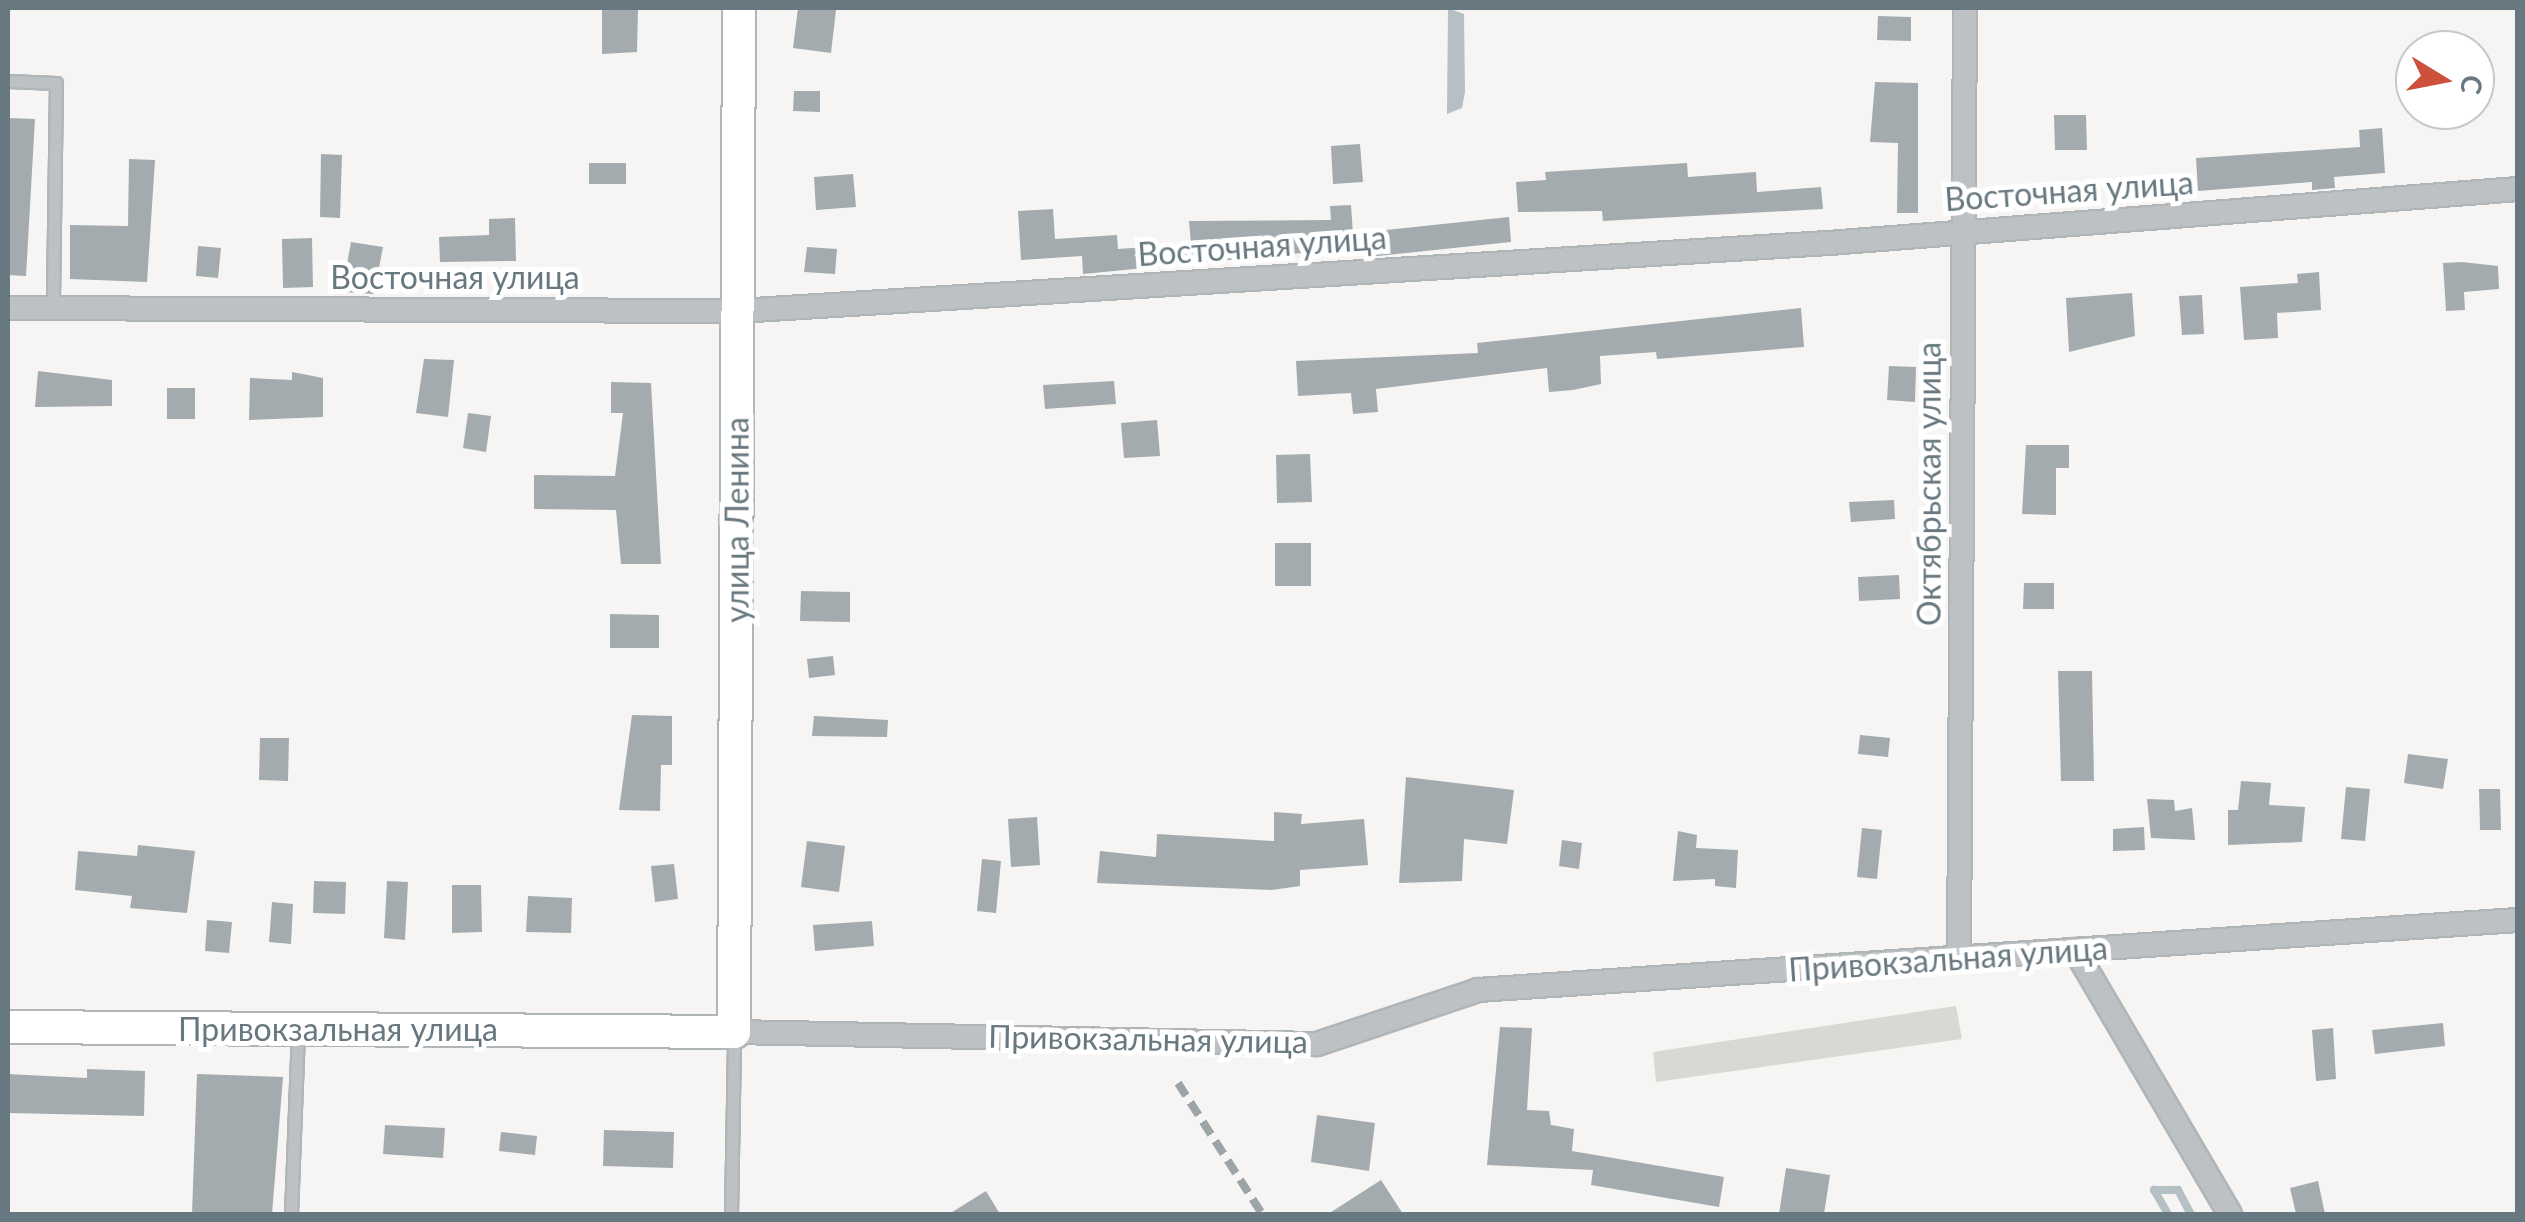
<!DOCTYPE html>
<meta charset="utf-8">
<style>
body{margin:0}
#map{position:relative;width:2525px;height:1222px;overflow:hidden;background:#f6f5f3;font-family:Lato,sans-serif}
div>[style]{position:absolute}
[style*='--x']{left:calc(var(--x)*1px);top:calc(var(--y)*1px);width:calc(var(--w)*1px);rotate:calc(var(--a)*1deg)}
.green>*{inset:0;background:#d6dad3}
.water>*{inset:0;background:#b4c0c3}
.stream>*{height:8px;margin:-4px;padding:0 4px;transform-origin:4px;border-radius:4px;background:#b4c0c3}
.building>*{inset:0;background:#a3abaf}
.roads{filter:drop-shadow(2px 0 #b0b5b8) drop-shadow(-2px 0 #b0b5b8) drop-shadow(0 2px #b0b5b8) drop-shadow(0 -2px #b0b5b8)}
.lane>*{height:11px;margin:-5.5px;padding:0 5.5px;transform-origin:5.5px;border-radius:5.5px;background:#bdc1c4}
.street>*{height:22px;margin:-11px;padding:0 11px;transform-origin:11px;border-radius:11px;background:#bdc1c4}
.secondary>*{height:32px;margin:-16px;padding:0 16px;transform-origin:16px;border-radius:16px;background:#fff}
.rail>*{height:8px;margin-top:-4px;transform-origin:0;background:repeating-linear-gradient(90deg,#9da4a8 0 15px,transparent 0 23px)}
span{translate:-50% -50%;white-space:nowrap;text-align:center;line-height:1.15;-webkit-text-stroke:10px #fff;paint-order:stroke}
.street-label{font-size:32px;color:#687880}
.frame{position:absolute;inset:0;border:10px solid #687880;pointer-events:none}
.north{position:absolute;left:2395px;top:30px;width:100px;height:100px;box-sizing:border-box;background:#fff;border:2px solid #c3c9cc;border-radius:50%;rotate:100deg;font-size:28px;font-weight:700;line-height:40px;text-align:center;color:#687880}
.north::after{content:'';display:block;margin:auto;width:35px;height:45px;background:#cd503c;clip-path:polygon(50% 0,100% 100%,50% 72%,0 100%)}
</style>
<div id="map">
<div class="green">
<div style="clip-path:polygon(1956px 1006px,1962px 1039px,1656px 1082px,1653px 1052px)"></div>
</div>
<div class="water">
<div style="clip-path:polygon(1448px 8px,1464px 14px,1465px 92px,1462px 108px,1447px 114px)"></div>
</div>
<div class="stream">
<div style="--x:2168;--y:1214;--w:28;--a:-120"></div>
<div style="--x:2154;--y:1190;--w:24;--a:0"></div>
<div style="--x:2178;--y:1190;--w:27;--a:62"></div>
</div>
<div class="building">
<div style="clip-path:polygon(602px 8px,638px 8px,637px 52px,602px 54px)"></div>
<div style="clip-path:polygon(798px 8px,836px 10px,831px 53px,793px 48px)"></div>
<div style="clip-path:polygon(1878px 16px,1911px 17px,1911px 41px,1877px 40px)"></div>
<div style="clip-path:polygon(1875px 82px,1918px 83px,1918px 213px,1897px 213px,1898px 143px,1870px 142px)"></div>
<div style="clip-path:polygon(794px 91px,820px 91px,820px 112px,793px 111px)"></div>
<div style="clip-path:polygon(2054px 115px,2086px 115px,2087px 150px,2055px 150px)"></div>
<div style="clip-path:polygon(8px 118px,35px 119px,26px 276px,8px 275px)"></div>
<div style="clip-path:polygon(2382px 128px,2385px 173px,2334px 177px,2335px 188px,2312px 190px,2312px 182px,2198px 191px,2196px 158px,2360px 147px,2359px 130px)"></div>
<div style="clip-path:polygon(1360px 144px,1363px 182px,1333px 184px,1331px 146px)"></div>
<div style="clip-path:polygon(321px 154px,342px 155px,340px 218px,320px 217px)"></div>
<div style="clip-path:polygon(129px 159px,155px 160px,147px 282px,70px 279px,70px 225px,128px 226px)"></div>
<div style="clip-path:polygon(589px 163px,626px 163px,626px 184px,589px 184px)"></div>
<div style="clip-path:polygon(1687px 163px,1688px 177px,1756px 172px,1757px 192px,1821px 187px,1823px 209px,1603px 221px,1602px 211px,1518px 212px,1516px 182px,1546px 180px,1545px 172px)"></div>
<div style="clip-path:polygon(853px 174px,856px 207px,816px 210px,814px 177px)"></div>
<div style="clip-path:polygon(1351px 205px,1354px 248px,1083px 274px,1082px 256px,1021px 260px,1018px 211px,1053px 209px,1055px 239px,1117px 235px,1118px 249px,1191px 244px,1189px 221px,1331px 220px,1330px 206px)"></div>
<div style="clip-path:polygon(1509px 217px,1511px 242px,1368px 257px,1367px 232px)"></div>
<div style="clip-path:polygon(515px 218px,516px 261px,440px 262px,439px 237px,489px 235px,489px 219px)"></div>
<div style="clip-path:polygon(312px 238px,313px 287px,283px 288px,282px 239px)"></div>
<div style="clip-path:polygon(351px 242px,383px 247px,374px 294px,342px 292px)"></div>
<div style="clip-path:polygon(198px 246px,221px 248px,218px 278px,196px 276px)"></div>
<div style="clip-path:polygon(807px 247px,837px 249px,835px 274px,804px 272px)"></div>
<div style="clip-path:polygon(2462px 262px,2498px 266px,2499px 289px,2464px 292px,2465px 310px,2446px 311px,2443px 263px)"></div>
<div style="clip-path:polygon(2319px 272px,2321px 310px,2277px 313px,2278px 338px,2244px 340px,2240px 287px,2298px 283px,2297px 274px)"></div>
<div style="clip-path:polygon(2132px 293px,2135px 336px,2069px 352px,2066px 298px)"></div>
<div style="clip-path:polygon(2202px 295px,2204px 334px,2182px 335px,2179px 296px)"></div>
<div style="clip-path:polygon(1801px 308px,1804px 347px,1657px 359px,1656px 352px,1600px 356px,1601px 384px,1573px 390px,1549px 392px,1547px 368px,1376px 389px,1378px 412px,1353px 414px,1351px 393px,1298px 396px,1296px 361px,1478px 353px,1477px 343px)"></div>
<div style="clip-path:polygon(424px 359px,454px 360px,448px 417px,416px 413px)"></div>
<div style="clip-path:polygon(1889px 366px,1916px 367px,1915px 402px,1887px 400px)"></div>
<div style="clip-path:polygon(38px 371px,112px 380px,112px 406px,35px 407px)"></div>
<div style="clip-path:polygon(292px 372px,323px 378px,323px 417px,249px 420px,250px 378px,292px 380px)"></div>
<div style="clip-path:polygon(1114px 381px,1116px 404px,1045px 409px,1043px 385px)"></div>
<div style="clip-path:polygon(611px 382px,651px 383px,661px 564px,621px 564px,616px 510px,534px 509px,534px 475px,615px 476px,623px 413px,611px 413px)"></div>
<div style="clip-path:polygon(167px 388px,195px 388px,195px 419px,167px 419px)"></div>
<div style="clip-path:polygon(468px 413px,491px 416px,486px 452px,463px 448px)"></div>
<div style="clip-path:polygon(1157px 420px,1160px 456px,1124px 458px,1121px 423px)"></div>
<div style="clip-path:polygon(2026px 445px,2069px 445px,2069px 468px,2056px 468px,2056px 515px,2022px 514px)"></div>
<div style="clip-path:polygon(1310px 454px,1312px 502px,1277px 503px,1276px 455px)"></div>
<div style="clip-path:polygon(1894px 500px,1895px 519px,1851px 522px,1849px 502px)"></div>
<div style="clip-path:polygon(1275px 543px,1311px 543px,1311px 586px,1275px 586px)"></div>
<div style="clip-path:polygon(1899px 575px,1900px 599px,1859px 601px,1858px 577px)"></div>
<div style="clip-path:polygon(2024px 583px,2054px 583px,2054px 609px,2023px 609px)"></div>
<div style="clip-path:polygon(801px 591px,850px 592px,850px 622px,800px 621px)"></div>
<div style="clip-path:polygon(610px 614px,659px 615px,659px 648px,610px 648px)"></div>
<div style="clip-path:polygon(833px 656px,835px 675px,809px 678px,807px 659px)"></div>
<div style="clip-path:polygon(2058px 671px,2092px 671px,2094px 781px,2061px 781px)"></div>
<div style="clip-path:polygon(632px 715px,672px 716px,672px 765px,661px 765px,660px 811px,619px 810px)"></div>
<div style="clip-path:polygon(814px 716px,888px 720px,887px 737px,812px 736px)"></div>
<div style="clip-path:polygon(1860px 735px,1890px 738px,1888px 757px,1858px 754px)"></div>
<div style="clip-path:polygon(260px 738px,289px 738px,288px 781px,259px 780px)"></div>
<div style="clip-path:polygon(2408px 754px,2448px 759px,2443px 789px,2404px 783px)"></div>
<div style="clip-path:polygon(1406px 777px,1514px 790px,1507px 844px,1464px 839px,1462px 881px,1399px 883px)"></div>
<div style="clip-path:polygon(2241px 781px,2271px 783px,2269px 805px,2305px 807px,2302px 842px,2228px 845px,2228px 810px,2238px 810px)"></div>
<div style="clip-path:polygon(2346px 787px,2370px 789px,2365px 841px,2341px 839px)"></div>
<div style="clip-path:polygon(2479px 789px,2500px 789px,2501px 830px,2480px 830px)"></div>
<div style="clip-path:polygon(2147px 799px,2174px 800px,2175px 811px,2192px 808px,2195px 840px,2151px 838px)"></div>
<div style="clip-path:polygon(1274px 812px,1302px 814px,1301px 824px,1364px 819px,1368px 865px,1300px 870px,1300px 886px,1272px 890px,1097px 883px,1100px 851px,1156px 857px,1157px 834px,1274px 841px)"></div>
<div style="clip-path:polygon(1037px 817px,1040px 865px,1011px 867px,1008px 819px)"></div>
<div style="clip-path:polygon(2144px 827px,2145px 850px,2113px 851px,2113px 829px)"></div>
<div style="clip-path:polygon(1862px 828px,1882px 830px,1877px 879px,1857px 877px)"></div>
<div style="clip-path:polygon(1678px 831px,1697px 835px,1696px 848px,1738px 850px,1736px 888px,1715px 886px,1715px 879px,1673px 881px)"></div>
<div style="clip-path:polygon(1562px 840px,1582px 843px,1579px 869px,1559px 866px)"></div>
<div style="clip-path:polygon(807px 841px,845px 846px,839px 892px,801px 887px)"></div>
<div style="clip-path:polygon(138px 845px,195px 851px,187px 913px,130px 908px,132px 896px,75px 890px,78px 851px,137px 856px)"></div>
<div style="clip-path:polygon(982px 859px,1001px 861px,996px 913px,977px 911px)"></div>
<div style="clip-path:polygon(674px 864px,678px 899px,655px 902px,651px 866px)"></div>
<div style="clip-path:polygon(314px 881px,346px 882px,345px 914px,313px 913px)"></div>
<div style="clip-path:polygon(387px 881px,408px 882px,405px 940px,384px 938px)"></div>
<div style="clip-path:polygon(452px 885px,481px 885px,482px 932px,452px 933px)"></div>
<div style="clip-path:polygon(528px 896px,572px 898px,571px 933px,526px 932px)"></div>
<div style="clip-path:polygon(272px 902px,293px 904px,291px 944px,269px 942px)"></div>
<div style="clip-path:polygon(207px 920px,232px 922px,229px 953px,205px 951px)"></div>
<div style="clip-path:polygon(872px 921px,874px 946px,815px 951px,813px 925px)"></div>
<div style="clip-path:polygon(2443px 1023px,2445px 1046px,2375px 1054px,2372px 1030px)"></div>
<div style="clip-path:polygon(1500px 1027px,1532px 1028px,1527px 1110px,1549px 1111px,1551px 1125px,1574px 1129px,1572px 1151px,1724px 1177px,1719px 1207px,1591px 1185px,1593px 1170px,1487px 1165px)"></div>
<div style="clip-path:polygon(2333px 1028px,2336px 1079px,2316px 1081px,2312px 1030px)"></div>
<div style="clip-path:polygon(87px 1069px,145px 1071px,144px 1116px,8px 1113px,8px 1074px,87px 1078px)"></div>
<div style="clip-path:polygon(197px 1074px,283px 1077px,272px 1214px,192px 1214px)"></div>
<div style="clip-path:polygon(1317px 1115px,1375px 1123px,1369px 1171px,1311px 1162px)"></div>
<div style="clip-path:polygon(385px 1125px,445px 1128px,443px 1158px,383px 1154px)"></div>
<div style="clip-path:polygon(604px 1130px,674px 1132px,673px 1168px,603px 1166px)"></div>
<div style="clip-path:polygon(501px 1132px,537px 1136px,535px 1155px,499px 1151px)"></div>
<div style="clip-path:polygon(1786px 1168px,1830px 1175px,1824px 1214px,1779px 1214px)"></div>
<div style="clip-path:polygon(1381px 1180px,1403px 1214px,1328px 1214px)"></div>
<div style="clip-path:polygon(2318px 1181px,2325px 1214px,2296px 1214px,2290px 1188px)"></div>
<div style="clip-path:polygon(986px 1191px,1000px 1214px,949px 1214px)"></div>
</div>
<div class="roads">
<div class="lane">
<div style="--x:8;--y:81;--w:48;--a:2.4"></div>
<div style="--x:56;--y:83;--w:226;--a:90.8"></div>
<div style="--x:291;--y:1214;--w:181;--a:-87.8"></div>
<div style="--x:731;--y:1214;--w:177;--a:-89"></div>
</div>
<div class="street">
<div style="--x:8;--y:308;--w:730;--a:0.24"></div>
<div style="--x:738;--y:311;--w:1093;--a:-3.57"></div>
<div style="--x:1829;--y:243;--w:691;--a:-4.48"></div>
<div style="--x:2075;--y:950;--w:306;--a:59.6"></div>
<div style="--x:1959;--y:960;--w:952;--a:-89.64"></div>
<div style="--x:734;--y:1032;--w:583;--a:1.18"></div>
<div style="--x:1317;--y:1044;--w:170;--a:-18.5"></div>
<div style="--x:1478;--y:990;--w:1042;--a:-3.85"></div>
</div>
<div class="secondary">
<div style="--x:8;--y:1027;--w:726;--a:0.39"></div>
<div style="--x:734;--y:1032;--w:1024;--a:-89.72"></div>
</div>
</div>
<div class="rail">
<div style="--x:1178;--y:1083;--w:156;--a:57.3"></div>
</div>
<div class="street-label">
<span style="left:2069px;top:191px;rotate:-4deg">Восточная улица</span>
<span style="left:1262px;top:246px;rotate:-4deg">Восточная улица</span>
<span style="left:455px;top:277px">Восточная улица</span>
<span style="left:1929px;top:484px;rotate:-90deg">Октябрьская улица</span>
<span style="left:737px;top:520px;rotate:-90deg">улица Ленина</span>
<span style="left:1948px;top:959px;rotate:-4deg">Привокзальная улица</span>
<span style="left:338px;top:1029px">Привокзальная улица</span>
<span style="left:1148px;top:1039px;rotate:1deg">Привокзальная улица</span>
</div>
<div class="frame"></div>
<div class="north">С</div>
</div>
